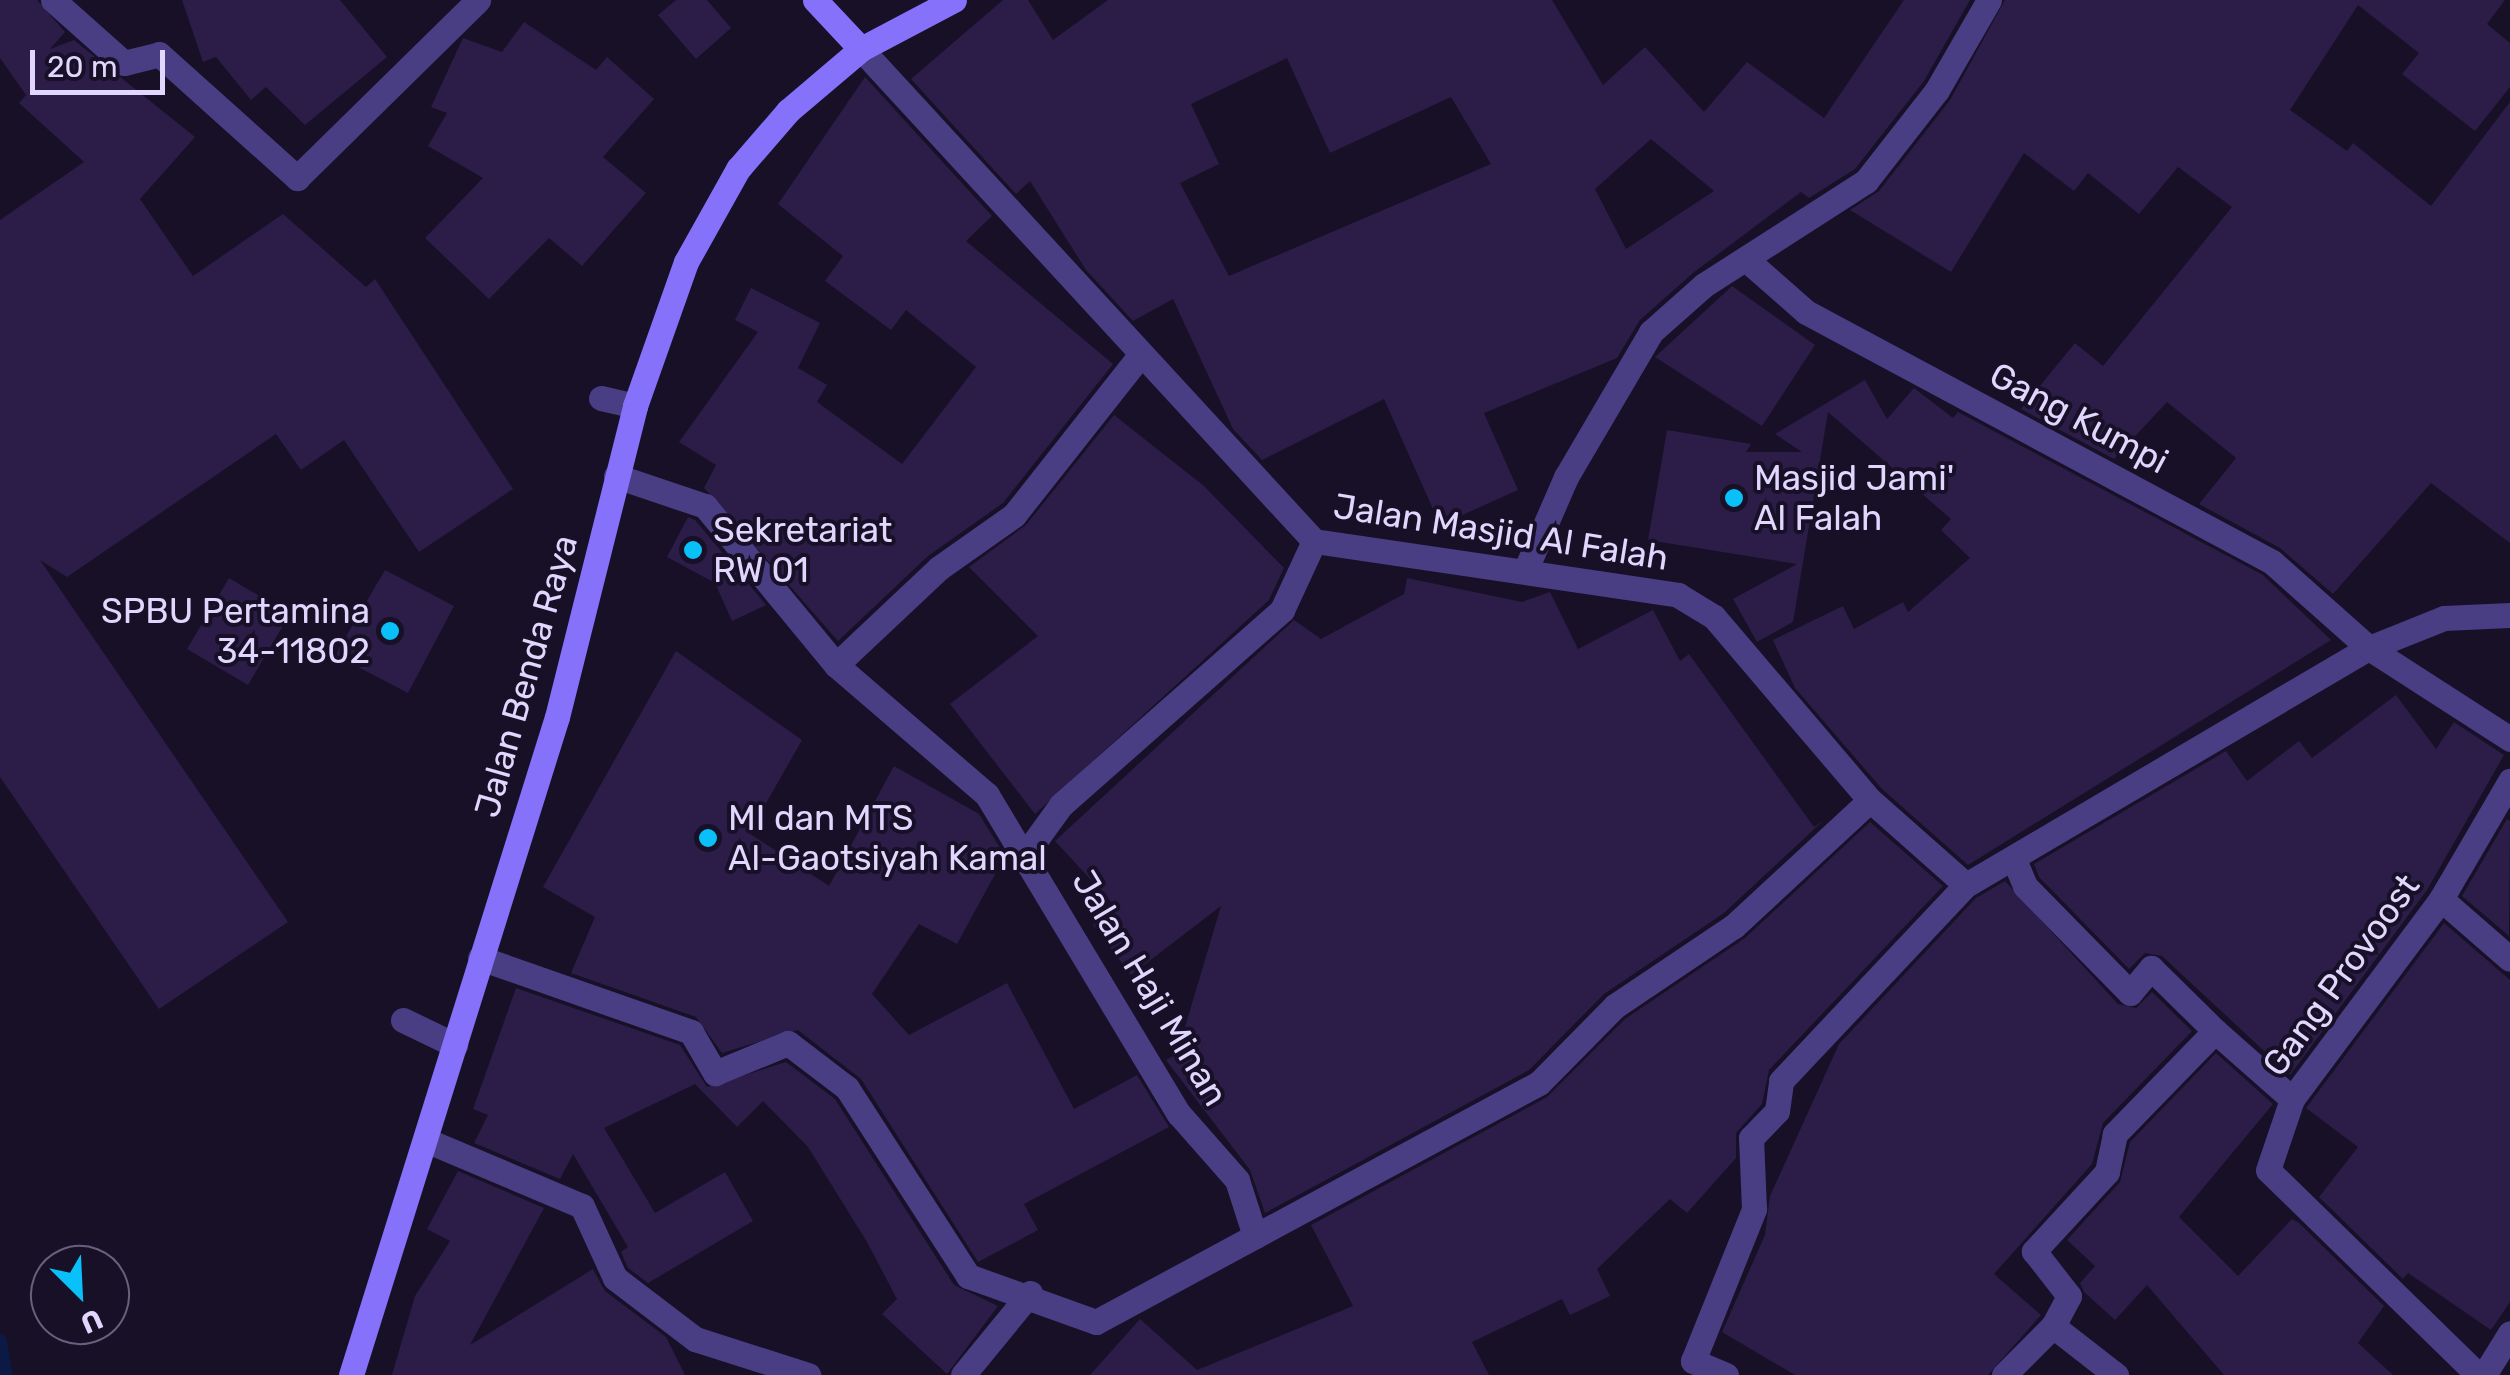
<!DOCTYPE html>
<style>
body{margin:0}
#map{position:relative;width:2510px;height:1375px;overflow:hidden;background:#171027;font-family:Rubik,sans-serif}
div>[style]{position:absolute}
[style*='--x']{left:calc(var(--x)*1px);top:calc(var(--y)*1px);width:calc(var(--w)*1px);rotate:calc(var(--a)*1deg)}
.stream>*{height:14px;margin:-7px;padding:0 7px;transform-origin:7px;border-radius:7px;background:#0c1944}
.building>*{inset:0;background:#2b1d47}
.street>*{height:25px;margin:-12.5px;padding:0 12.5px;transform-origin:12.5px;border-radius:12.5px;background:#493d84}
.secondary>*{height:25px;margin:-12.5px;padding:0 12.5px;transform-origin:12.5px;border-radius:12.5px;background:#8671fb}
.dots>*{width:28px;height:28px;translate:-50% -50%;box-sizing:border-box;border:5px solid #171027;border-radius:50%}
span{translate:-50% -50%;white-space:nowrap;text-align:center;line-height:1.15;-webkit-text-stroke:8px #171027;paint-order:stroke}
.street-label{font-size:35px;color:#e1d7fe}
.poi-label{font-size:35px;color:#e1d7fe}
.left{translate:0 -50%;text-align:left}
.right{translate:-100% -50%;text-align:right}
.north{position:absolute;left:30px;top:1245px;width:100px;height:100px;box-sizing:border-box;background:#171027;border:2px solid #68607d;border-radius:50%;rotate:156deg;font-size:28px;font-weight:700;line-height:40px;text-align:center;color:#e1d7fe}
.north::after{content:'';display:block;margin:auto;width:35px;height:45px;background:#09c1f8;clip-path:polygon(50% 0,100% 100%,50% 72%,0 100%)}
.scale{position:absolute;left:30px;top:50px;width:135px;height:45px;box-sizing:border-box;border:5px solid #e1d7fe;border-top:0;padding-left:12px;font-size:30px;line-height:35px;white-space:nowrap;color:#e1d7fe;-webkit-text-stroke:8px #171027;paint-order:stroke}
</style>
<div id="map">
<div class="stream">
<div style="--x:0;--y:1341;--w:35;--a:80"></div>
</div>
<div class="building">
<div style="clip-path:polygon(0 0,37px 0,65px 32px,50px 49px,74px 40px,195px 137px,140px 199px,193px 276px,283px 214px,366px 287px,375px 279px,513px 489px,419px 552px,344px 440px,301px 470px,276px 434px,67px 577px,40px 560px,288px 922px,159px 1009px,0 777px,0 220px,84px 162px,19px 103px,26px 95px,0 58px)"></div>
<div style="clip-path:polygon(182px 0,340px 0,387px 57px,305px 125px,266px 87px,251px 100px,216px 57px,203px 62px)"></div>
<div style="clip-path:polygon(676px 0,707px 0,731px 28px,696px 59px,658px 15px)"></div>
<div style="clip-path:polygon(evenodd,1003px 0,1028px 0,1053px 40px,1108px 0,1552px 0,1603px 85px,1645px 47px,1704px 112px,1747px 62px,1824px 118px,1904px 0,1970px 0,1924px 81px,1855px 169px,1809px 198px,1801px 192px,1693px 273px,1640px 320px,1617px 358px,1484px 413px,1518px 490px,1440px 525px,1384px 399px,1262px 460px,1233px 429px,1173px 299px,1133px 321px,1086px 270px,1030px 181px,1016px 194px,911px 79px,1003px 0,1287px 58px,1330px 153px,1451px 97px,1491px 164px,1229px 276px,1180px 183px,1219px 164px,1191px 104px,1287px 58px,1003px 0,1651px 139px,1714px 191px,1626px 249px,1595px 189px,1651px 139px)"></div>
<div style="clip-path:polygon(2005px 0,2505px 0,2487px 24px,2510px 43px,2510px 87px,2475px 131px,2402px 74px,2419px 53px,2358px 5px,2290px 110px,2347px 151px,2353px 143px,2431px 206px,2510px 102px,2510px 543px,2431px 483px,2333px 594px,2280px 548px,2199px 504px,2236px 458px,2167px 402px,2114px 459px,2021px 409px,2075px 343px,2103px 366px,2232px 207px,2178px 167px,2139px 214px,2088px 173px,2074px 191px,2024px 153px,1951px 272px,1850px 210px,1879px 191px,1950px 100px)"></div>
<div style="clip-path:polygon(524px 22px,596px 70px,607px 57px,654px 99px,603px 157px,646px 193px,582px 266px,549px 238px,489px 299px,425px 238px,483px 178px,428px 146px,447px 113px,431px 107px,463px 38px,502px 52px)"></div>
<div style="clip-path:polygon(865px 77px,992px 216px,966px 241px,1113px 364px,1003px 503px,928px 556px,838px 641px,704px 488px,716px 465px,679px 442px,758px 332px,735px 320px,751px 288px,820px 323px,798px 368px,827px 385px,817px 402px,902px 464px,976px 367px,906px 310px,891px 330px,825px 281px,843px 256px,778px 204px)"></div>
<div style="clip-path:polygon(1732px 286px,1815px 345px,1762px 426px,1655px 357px)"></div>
<div style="clip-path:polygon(1865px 380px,1887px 419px,1914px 388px,1953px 418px,1958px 412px,2263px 575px,2331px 640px,1968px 865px,1882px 789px,1795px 688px,1773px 640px,1843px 606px,1854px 629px,1903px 602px,1908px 612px,1970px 558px,1941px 530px,1951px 519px,1828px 412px,1793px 622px,1757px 642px,1733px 599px,1797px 564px,1648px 540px,1667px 430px,1751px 444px,1746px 452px,1802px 452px,1775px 434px)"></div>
<div style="clip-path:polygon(1114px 415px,1204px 486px,1284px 568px,1269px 600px,1035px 814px,950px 704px,1038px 636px,969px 567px,1026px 525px)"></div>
<div style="clip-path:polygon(688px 517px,695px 520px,766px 605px,732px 621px,715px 583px,667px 557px)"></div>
<div style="clip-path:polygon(385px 570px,454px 606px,408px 693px,335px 655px)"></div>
<div style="clip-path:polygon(229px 578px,290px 614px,248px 685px,187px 649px)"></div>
<div style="clip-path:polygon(1407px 578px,1522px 602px,1550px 592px,1578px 649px,1653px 610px,1680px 661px,1689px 654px,1814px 827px,1824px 820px,1724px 913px,1604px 994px,1529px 1070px,1265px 1213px,1250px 1170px,1166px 1060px,1177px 1054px,1221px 906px,1131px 975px,1093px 925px,1116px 907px,1055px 841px,1294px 620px,1321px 639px,1404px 594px)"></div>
<div style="clip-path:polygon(676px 651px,802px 740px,749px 833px,829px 886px,894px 766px,979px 814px,1005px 856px,957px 944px,919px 924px,872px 994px,909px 1035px,1007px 983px,1074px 1109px,1137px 1075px,1169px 1127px,1024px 1204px,1038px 1230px,978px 1262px,861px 1079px,798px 1030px,722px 1053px,696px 1017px,571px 973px,595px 917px,543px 887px)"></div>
<div style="clip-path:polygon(2396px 695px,2436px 749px,2454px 722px,2504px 755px,2427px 890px,2290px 1075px,2162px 956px,2145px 953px,2129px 969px,2039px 877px,2034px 864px,2226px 751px,2247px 781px,2299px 741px,2312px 758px)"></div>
<div style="clip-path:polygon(2507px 819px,2510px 821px,2509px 936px,2462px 896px)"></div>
<div style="clip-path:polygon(1870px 822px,1943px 886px,1769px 1070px,1762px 1104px,1736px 1133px,1736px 1158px,1687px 1213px,1670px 1199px,1597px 1269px,1610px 1296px,1570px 1315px,1562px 1299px,1472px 1342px,1489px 1375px,1090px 1375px,1140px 1319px,1197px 1370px,1353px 1306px,1311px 1225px,1547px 1097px,1625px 1019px,1745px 938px)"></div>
<div style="clip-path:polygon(2005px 881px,2118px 1004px,2136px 1008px,2152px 992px,2192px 1031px,2103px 1123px,2092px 1164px,1994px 1274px,2041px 1315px,1988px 1375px,1795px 1375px,1722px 1332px,1765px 1235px,1770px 1196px,1839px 1044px,1976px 898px)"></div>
<div style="clip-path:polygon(2444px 923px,2510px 980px,2510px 1302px,2491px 1330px,2408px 1273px,2403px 1279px,2319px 1197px,2358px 1147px,2306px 1108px)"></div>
<div style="clip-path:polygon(516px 988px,680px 1045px,707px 1087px,786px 1062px,835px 1099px,954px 1285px,998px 1306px,947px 1374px,882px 1314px,897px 1299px,867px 1242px,808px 1147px,763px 1101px,737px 1127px,695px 1084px,604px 1128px,655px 1213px,725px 1172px,753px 1221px,648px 1283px,628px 1268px,621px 1252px,628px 1247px,573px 1154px,560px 1179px,474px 1143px,488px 1115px,473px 1109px)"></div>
<div style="clip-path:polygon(2216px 1053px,2273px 1104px,2179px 1217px,2238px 1276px,2292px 1219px,2299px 1223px,2384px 1306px,2358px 1343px,2393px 1375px,2224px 1375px,2147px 1285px,2115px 1320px,2084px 1292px,2080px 1283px,2095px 1266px,2067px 1240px,2120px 1182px,2130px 1142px)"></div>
<div style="clip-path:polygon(458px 1171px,544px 1208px,470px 1345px,593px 1269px,605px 1291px,666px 1337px,685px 1375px,392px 1375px,415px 1296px,450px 1241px,427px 1229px)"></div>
</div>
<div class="street">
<div style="--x:53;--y:0;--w:95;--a:41.6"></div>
<div style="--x:124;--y:63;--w:36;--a:-14"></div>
<div style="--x:159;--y:54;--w:186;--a:41.9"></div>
<div style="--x:297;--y:178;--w:254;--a:-44.5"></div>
<div style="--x:861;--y:49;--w:669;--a:47.36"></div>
<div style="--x:1314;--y:541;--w:368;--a:8.4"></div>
<div style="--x:1678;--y:595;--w:42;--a:31.4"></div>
<div style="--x:1714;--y:617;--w:240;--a:49.6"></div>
<div style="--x:1870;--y:800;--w:128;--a:41.5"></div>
<div style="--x:1966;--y:885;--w:468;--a:-30.5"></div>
<div style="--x:2369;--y:648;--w:81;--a:-21.8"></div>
<div style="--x:2444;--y:618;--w:66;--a:-2.6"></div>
<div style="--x:1748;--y:261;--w:77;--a:41.3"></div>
<div style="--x:1806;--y:312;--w:529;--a:28.21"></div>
<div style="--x:2272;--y:562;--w:130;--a:41.6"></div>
<div style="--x:2369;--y:648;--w:168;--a:32.8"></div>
<div style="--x:601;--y:398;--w:35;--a:13"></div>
<div style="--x:616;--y:476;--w:94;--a:18.6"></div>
<div style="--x:705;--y:506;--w:206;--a:50.5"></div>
<div style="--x:836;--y:665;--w:199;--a:40.7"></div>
<div style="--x:987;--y:795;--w:372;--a:59"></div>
<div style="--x:1179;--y:1114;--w:88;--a:48.7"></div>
<div style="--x:1237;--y:1180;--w:59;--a:72.2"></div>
<div style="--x:1525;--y:571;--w:103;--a:-66.4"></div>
<div style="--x:1566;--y:477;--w:168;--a:-59.6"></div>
<div style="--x:1651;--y:332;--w:71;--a:-41.6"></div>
<div style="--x:1704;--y:285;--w:193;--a:-32.7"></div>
<div style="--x:1866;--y:181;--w:115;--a:-52"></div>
<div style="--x:1937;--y:90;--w:104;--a:-60"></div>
<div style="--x:836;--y:665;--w:141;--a:-43.3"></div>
<div style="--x:939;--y:568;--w:92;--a:-35.2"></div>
<div style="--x:1014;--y:515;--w:200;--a:-51.7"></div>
<div style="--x:1027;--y:852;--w:58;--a:-54.1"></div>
<div style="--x:1061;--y:805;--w:295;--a:-41.4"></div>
<div style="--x:1282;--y:610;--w:76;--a:-65.1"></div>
<div style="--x:2015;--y:862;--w:26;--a:67"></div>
<div style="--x:2025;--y:886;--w:150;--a:45.5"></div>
<div style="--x:2130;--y:993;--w:33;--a:-50"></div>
<div style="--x:2151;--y:968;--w:90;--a:44.5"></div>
<div style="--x:2215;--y:1031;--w:144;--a:134.2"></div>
<div style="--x:2115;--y:1134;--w:39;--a:102"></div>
<div style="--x:2107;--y:1172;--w:108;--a:132.7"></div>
<div style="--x:2034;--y:1251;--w:57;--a:52.1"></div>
<div style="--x:2069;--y:1296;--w:34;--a:118"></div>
<div style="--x:2441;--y:899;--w:91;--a:41"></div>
<div style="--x:480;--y:958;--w:224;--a:19.3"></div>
<div style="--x:691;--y:1032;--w:48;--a:59.7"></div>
<div style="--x:715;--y:1073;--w:79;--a:-22.3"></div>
<div style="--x:788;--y:1043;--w:74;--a:37.3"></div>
<div style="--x:847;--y:1088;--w:224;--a:57.2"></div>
<div style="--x:968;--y:1276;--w:136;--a:19.8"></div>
<div style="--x:1096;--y:1322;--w:503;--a:-28.35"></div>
<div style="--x:1539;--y:1083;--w:108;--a:-45.4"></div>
<div style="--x:1615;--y:1006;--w:143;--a:-33.9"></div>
<div style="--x:1734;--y:926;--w:185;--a:-42.8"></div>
<div style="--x:403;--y:1020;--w:58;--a:25.7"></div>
<div style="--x:2215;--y:1031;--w:103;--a:41.4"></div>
<div style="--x:428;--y:1141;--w:167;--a:22.9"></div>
<div style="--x:582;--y:1206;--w:79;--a:65.4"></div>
<div style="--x:615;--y:1278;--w:101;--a:37.3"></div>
<div style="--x:695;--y:1339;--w:119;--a:17.7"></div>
<div style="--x:963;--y:1375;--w:106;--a:-50.7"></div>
<div style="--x:1726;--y:1375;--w:36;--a:-157"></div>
<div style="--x:1693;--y:1361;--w:164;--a:-68.1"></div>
<div style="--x:1754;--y:1209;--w:71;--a:-92.4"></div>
<div style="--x:1751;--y:1138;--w:37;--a:-46"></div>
<div style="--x:1777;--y:1111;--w:30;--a:-82"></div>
<div style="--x:1781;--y:1081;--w:270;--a:-46.7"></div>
<div style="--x:2004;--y:1375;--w:69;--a:-45"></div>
<div style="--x:2053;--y:1326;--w:80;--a:37.9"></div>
<div style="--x:2478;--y:1375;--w:293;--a:-135.7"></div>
<div style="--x:2268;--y:1170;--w:75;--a:-71.3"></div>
<div style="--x:2292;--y:1099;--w:249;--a:-53.3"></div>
<div style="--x:2441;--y:899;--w:137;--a:-59.7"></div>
<div style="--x:2484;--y:1375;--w:49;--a:-58.2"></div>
</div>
<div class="secondary">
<div style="--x:815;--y:0;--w:67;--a:46.8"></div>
<div style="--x:351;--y:1375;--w:689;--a:-72.62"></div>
<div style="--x:557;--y:717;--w:321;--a:-75.9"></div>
<div style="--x:635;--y:406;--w:153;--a:-70.5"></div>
<div style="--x:686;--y:262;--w:107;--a:-60.8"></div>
<div style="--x:738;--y:169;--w:77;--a:-49.2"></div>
<div style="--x:788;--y:111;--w:96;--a:-40.3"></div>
<div style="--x:861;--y:49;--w:105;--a:-27.8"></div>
</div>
<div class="dots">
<div style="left:1734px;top:498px;background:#09c1f8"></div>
<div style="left:693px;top:550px;background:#09c1f8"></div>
<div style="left:390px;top:631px;background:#09c1f8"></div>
<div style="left:708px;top:838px;background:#09c1f8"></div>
</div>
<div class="street-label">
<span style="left:2079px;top:418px;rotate:28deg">Gang Kumpi</span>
<span style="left:1501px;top:532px;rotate:9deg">Jalan Masjid Al Falah</span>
<span style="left:526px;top:676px;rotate:-74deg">Jalan Benda Raya</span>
<span style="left:2341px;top:975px;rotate:-54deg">Gang Provoost</span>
<span style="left:1150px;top:988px;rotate:59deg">Jalan Haji Minan</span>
</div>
<div class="poi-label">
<span class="left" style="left:1754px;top:498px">Masjid Jami'<br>Al Falah</span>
<span class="left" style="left:713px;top:550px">Sekretariat<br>RW 01</span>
<span class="right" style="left:370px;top:631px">SPBU Pertamina<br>34-11802</span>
<span class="left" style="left:728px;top:838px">MI dan MTS<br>Al-Gaotsiyah Kamal</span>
</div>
<div class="north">U</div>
<div class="scale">20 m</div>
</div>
